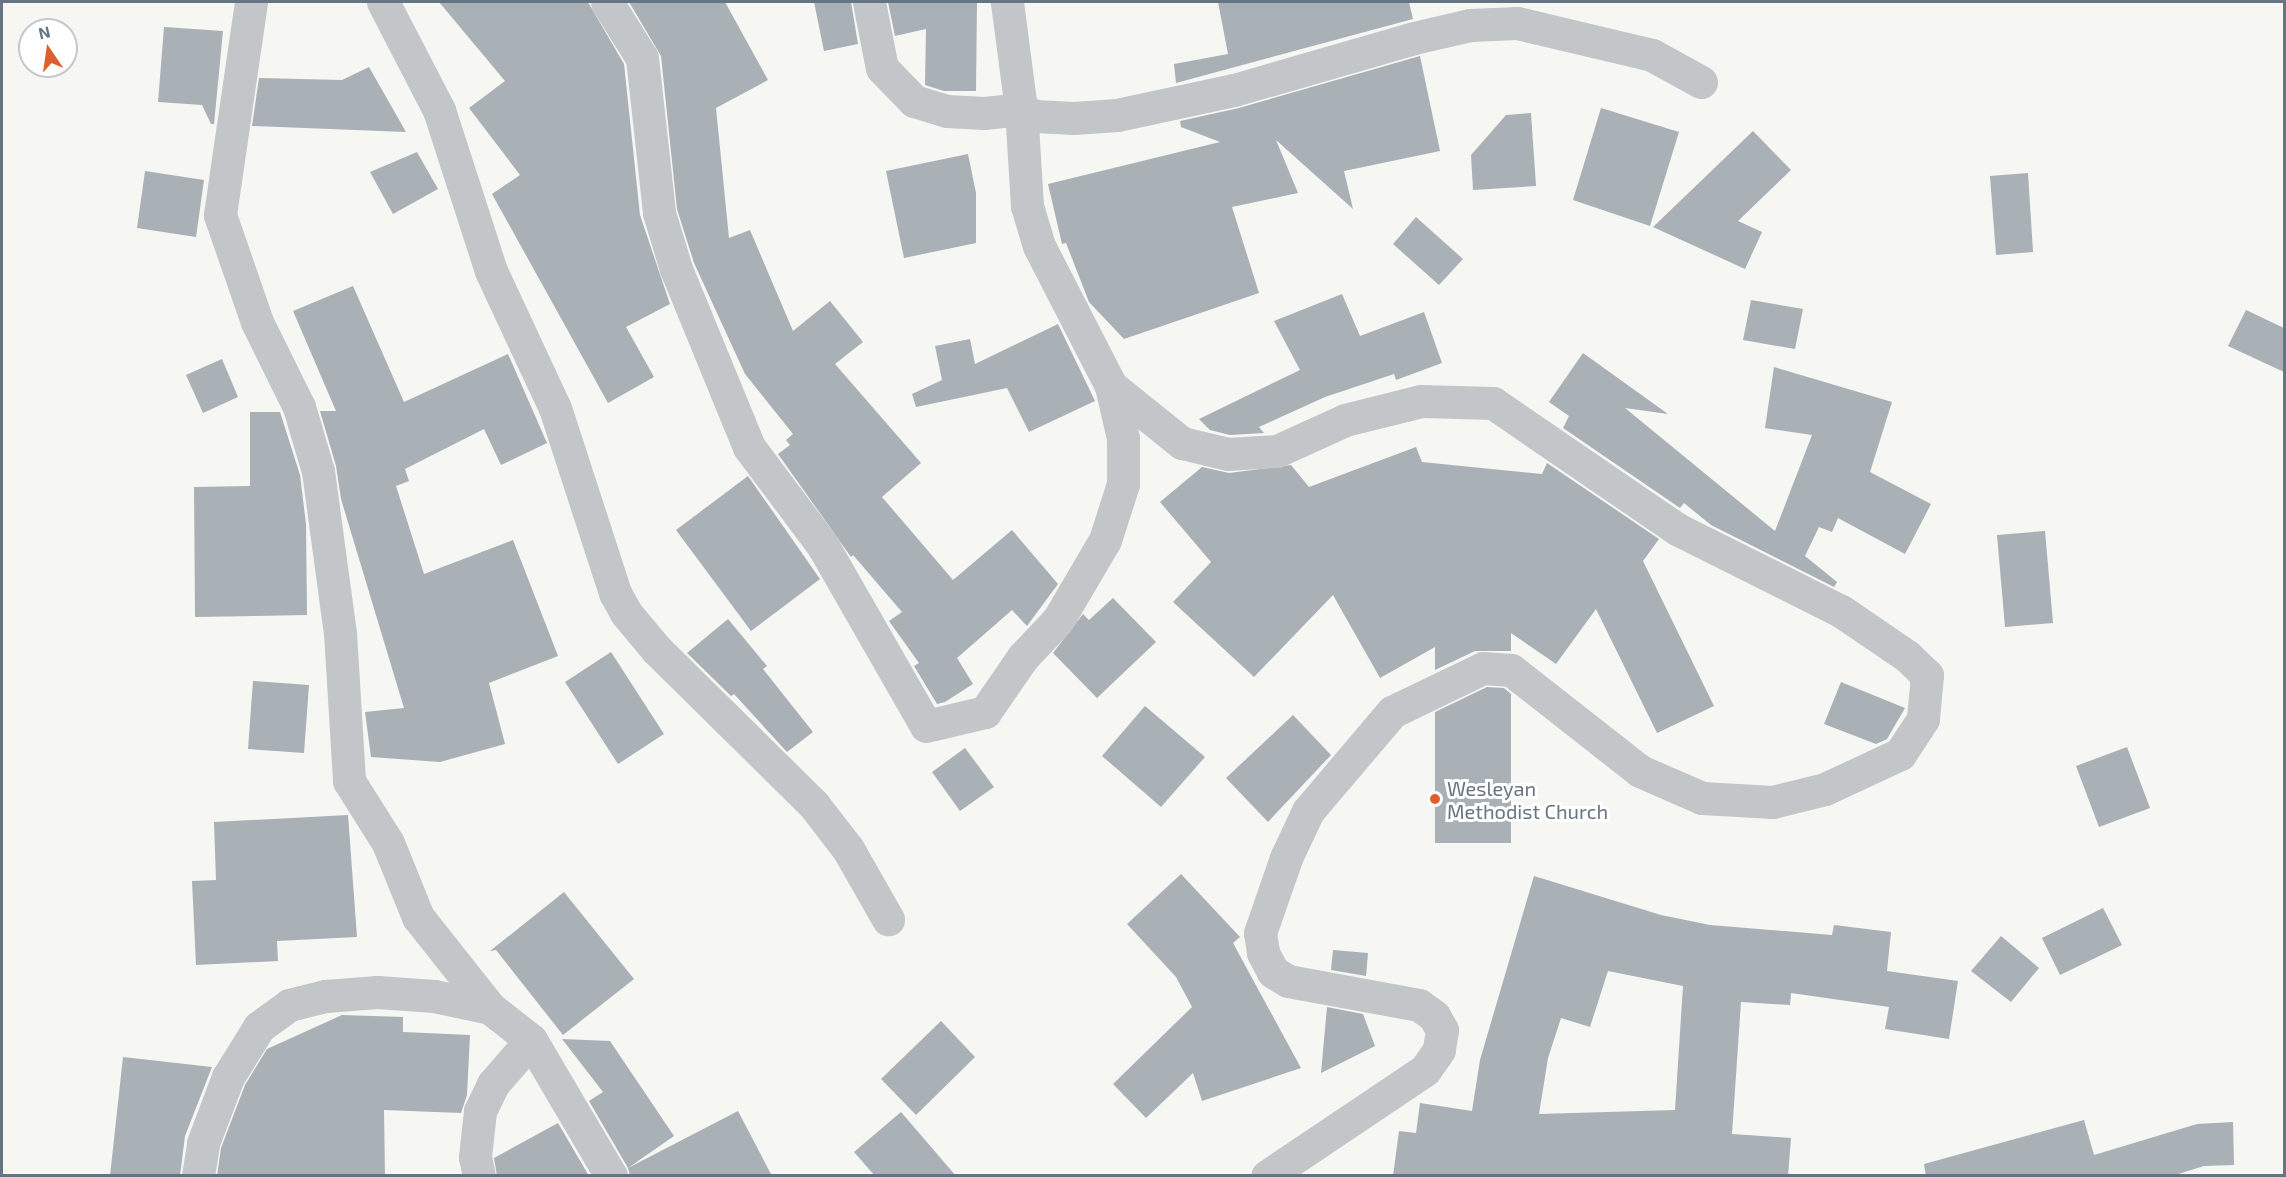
<!DOCTYPE html>
<style>
body{margin:0}
#map{position:relative;width:2286px;height:1177px;overflow:hidden;background:#f6f6f3;font-family:"Exo 2",sans-serif}
div>[style]{position:absolute}
[style*='--x']{left:calc(var(--x)*1px);top:calc(var(--y)*1px);width:calc(var(--w)*1px);rotate:calc(var(--a)*1deg)}
.building>*{inset:0;background:#a9b0b6}
.minor>*{height:33px;margin:-16.5px;padding:0 16.5px;transform-origin:16.5px;border-radius:16.5px;background:#c2c6c9}
.dots>*{width:16px;height:16px;translate:-50% -50%;box-sizing:border-box;border:3px solid #fff;border-radius:50%}
span{translate:-50% -50%;white-space:nowrap;text-align:center;line-height:1.15;-webkit-text-stroke:6px #fff;paint-order:stroke}
.poi-label{font-size:20px;color:#667583}
.left{translate:0 -50%;text-align:left}
.frame{position:absolute;inset:0;border:3px solid #667583;pointer-events:none}
.north{position:absolute;left:18px;top:18px;width:60px;height:60px;box-sizing:border-box;background:#fff;border:2px solid #c2c8cd;border-radius:50%;rotate:347deg;font-size:16px;font-weight:700;line-height:24px;text-align:center;color:#667583}
.north::after{content:'';display:block;margin:auto;width:21px;height:27px;background:#dc602e;clip-path:polygon(50% 0,100% 100%,50% 72%,0 100%)}
</style>
<div id="map">
<div class="building">
<div style="clip-path:polygon(439px 2px,588px 2px,624px 64px,640px 215px,670px 304px,626px 327px,654px 377px,608px 403px,492px 194px,520px 175px,469px 108px,505px 81px)"></div>
<div style="clip-path:polygon(629px 2px,725px 2px,768px 80px,716px 108px,729px 238px,750px 230px,793px 331px,830px 301px,863px 342px,835px 364px,921px 463px,882px 497px,953px 580px,1012px 530px,1058px 584px,1027px 626px,1012px 610px,957px 658px,973px 684px,945px 702px,937px 704px,914px 666px,919px 663px,889px 621px,902px 612px,853px 555px,851px 557px,778px 454px,790px 445px,786px 440px,793px 434px,745px 374px,694px 263px,677px 209px,661px 56px)"></div>
<div style="clip-path:polygon(814px 2px,851px 2px,858px 44px,824px 51px)"></div>
<div style="clip-path:polygon(888px 2px,977px 2px,976px 91px,944px 91px,925px 85px,926px 29px,895px 36px)"></div>
<div style="clip-path:polygon(1218px 2px,1409px 2px,1413px 19px,1176px 83px,1174px 64px,1228px 54px)"></div>
<div style="clip-path:polygon(164px 27px,223px 31px,214px 124px,211px 124px,202px 105px,158px 102px)"></div>
<div style="clip-path:polygon(1420px 56px,1440px 151px,1344px 171px,1353px 209px,1276px 140px,1298px 193px,1232px 207px,1259px 293px,1124px 339px,1089px 302px,1066px 243px,1062px 244px,1048px 184px,1220px 142px,1181px 127px,1180px 121px,1239px 108px)"></div>
<div style="clip-path:polygon(369px 67px,406px 132px,252px 126px,259px 78px,342px 80px)"></div>
<div style="clip-path:polygon(1601px 108px,1679px 132px,1650px 226px,1573px 200px)"></div>
<div style="clip-path:polygon(1531px 113px,1536px 186px,1473px 190px,1471px 155px,1506px 115px)"></div>
<div style="clip-path:polygon(1753px 131px,1791px 170px,1738px 221px,1762px 232px,1745px 269px,1653px 227px)"></div>
<div style="clip-path:polygon(417px 152px,438px 189px,393px 214px,370px 172px)"></div>
<div style="clip-path:polygon(968px 154px,976px 193px,976px 243px,904px 258px,886px 171px)"></div>
<div style="clip-path:polygon(145px 171px,204px 180px,196px 237px,137px 228px)"></div>
<div style="clip-path:polygon(2028px 173px,2033px 252px,1996px 255px,1990px 176px)"></div>
<div style="clip-path:polygon(1416px 217px,1463px 259px,1439px 285px,1393px 244px)"></div>
<div style="clip-path:polygon(353px 286px,404px 402px,508px 354px,547px 443px,501px 465px,484px 429px,405px 469px,409px 481px,396px 486px,424px 574px,513px 540px,558px 656px,489px 683px,505px 744px,440px 762px,371px 757px,365px 712px,404px 708px,341px 499px,336px 466px,320px 411px,336px 411px,293px 311px)"></div>
<div style="clip-path:polygon(1342px 294px,1360px 336px,1424px 312px,1442px 363px,1396px 380px,1394px 374px,1325px 397px,1259px 427px,1264px 433px,1230px 435px,1210px 430px,1199px 419px,1300px 370px,1274px 321px)"></div>
<div style="clip-path:polygon(1751px 300px,1803px 309px,1795px 349px,1743px 340px)"></div>
<div style="clip-path:polygon(2246px 310px,2284px 328px,2284px 372px,2228px 346px)"></div>
<div style="clip-path:polygon(1058px 324px,1095px 401px,1029px 432px,1007px 388px,916px 407px,912px 394px,942px 380px,935px 346px,970px 339px,975px 364px)"></div>
<div style="clip-path:polygon(1583px 353px,1668px 414px,1625px 408px,1775px 531px,1812px 435px,1765px 428px,1774px 367px,1892px 402px,1870px 472px,1931px 504px,1905px 554px,1838px 518px,1832px 532px,1819px 527px,1805px 556px,1837px 582px,1834px 587px,1711px 525px,1684px 503px,1680px 508px,1563px 428px,1569px 416px,1549px 402px)"></div>
<div style="clip-path:polygon(222px 359px,238px 397px,203px 413px,186px 375px)"></div>
<div style="clip-path:polygon(250px 412px,280px 412px,300px 475px,306px 524px,307px 615px,195px 617px,194px 487px,250px 486px)"></div>
<div style="clip-path:polygon(1416px 447px,1422px 462px,1542px 474px,1547px 463px,1659px 539px,1643px 561px,1714px 706px,1657px 733px,1596px 609px,1556px 664px,1511px 633px,1511px 651px,1475px 651px,1435px 670px,1435px 647px,1380px 678px,1333px 595px,1254px 677px,1173px 602px,1211px 562px,1160px 502px,1202px 467px,1229px 473px,1291px 465px,1309px 487px)"></div>
<div style="clip-path:polygon(748px 476px,820px 579px,751px 631px,676px 530px)"></div>
<div style="clip-path:polygon(2045px 531px,2053px 623px,2005px 627px,1997px 535px)"></div>
<div style="clip-path:polygon(1113px 598px,1156px 642px,1097px 698px,1053px 653px,1083px 614px,1089px 620px)"></div>
<div style="clip-path:polygon(728px 619px,767px 666px,763px 669px,813px 732px,787px 752px,734px 694px,731px 696px,687px 653px)"></div>
<div style="clip-path:polygon(611px 652px,664px 734px,618px 764px,565px 682px)"></div>
<div style="clip-path:polygon(253px 681px,309px 685px,304px 753px,248px 749px)"></div>
<div style="clip-path:polygon(1841px 682px,1905px 708px,1887px 739px,1876px 744px,1824px 724px)"></div>
<div style="clip-path:polygon(1487px 687px,1504px 688px,1511px 694px,1511px 843px,1435px 843px,1435px 712px)"></div>
<div style="clip-path:polygon(1145px 706px,1205px 757px,1161px 807px,1102px 756px)"></div>
<div style="clip-path:polygon(1293px 715px,1331px 755px,1268px 822px,1226px 778px)"></div>
<div style="clip-path:polygon(2127px 747px,2150px 808px,2099px 827px,2076px 766px)"></div>
<div style="clip-path:polygon(965px 748px,994px 787px,960px 811px,932px 772px)"></div>
<div style="clip-path:polygon(348px 815px,357px 937px,277px 941px,278px 961px,196px 965px,192px 881px,216px 880px,214px 822px)"></div>
<div style="clip-path:polygon(1181px 874px,1240px 937px,1233px 943px,1301px 1068px,1202px 1101px,1193px 1073px,1146px 1118px,1113px 1084px,1192px 1007px,1176px 977px,1127px 924px)"></div>
<div style="clip-path:polygon(evenodd,1534px 876px,1661px 915px,1710px 925px,1832px 935px,1834px 925px,1891px 932px,1887px 971px,1958px 981px,1949px 1039px,1885px 1029px,1889px 1007px,1791px 993px,1790px 1005px,1741px 1002px,1732px 1134px,1791px 1138px,1788px 1176px,1393px 1176px,1399px 1131px,1416px 1133px,1420px 1103px,1472px 1111px,1480px 1060px,1534px 876px,1608px 971px,1683px 986px,1675px 1110px,1539px 1114px,1548px 1058px,1561px 1018px,1590px 1027px,1608px 971px)"></div>
<div style="clip-path:polygon(564px 892px,634px 979px,563px 1035px,496px 950px,490px 951px)"></div>
<div style="clip-path:polygon(2103px 908px,2122px 945px,2060px 975px,2042px 938px)"></div>
<div style="clip-path:polygon(2001px 936px,2039px 968px,2011px 1002px,1971px 971px)"></div>
<div style="clip-path:polygon(1333px 950px,1368px 953px,1366px 976px,1331px 970px)"></div>
<div style="clip-path:polygon(1327px 1007px,1363px 1014px,1375px 1046px,1321px 1073px)"></div>
<div style="clip-path:polygon(342px 1015px,403px 1017px,403px 1032px,470px 1035px,467px 1095px,461px 1113px,384px 1110px,385px 1176px,217px 1176px,221px 1148px,245px 1085px,267px 1049px)"></div>
<div style="clip-path:polygon(941px 1021px,975px 1057px,916px 1115px,881px 1079px)"></div>
<div style="clip-path:polygon(562px 1039px,610px 1041px,674px 1136px,628px 1168px,589px 1101px,603px 1092px)"></div>
<div style="clip-path:polygon(123px 1057px,212px 1067px,185px 1136px,180px 1176px,110px 1176px)"></div>
<div style="clip-path:polygon(738px 1111px,772px 1176px,630px 1176px,628px 1168px)"></div>
<div style="clip-path:polygon(901px 1112px,956px 1176px,875px 1176px,854px 1152px)"></div>
<div style="clip-path:polygon(2084px 1120px,2094px 1155px,2197px 1124px,2233px 1122px,2234px 1165px,2204px 1166px,2172px 1176px,1926px 1176px,1924px 1164px)"></div>
<div style="clip-path:polygon(558px 1123px,589px 1176px,497px 1176px,494px 1158px)"></div>
</div>
<div class="minor">
<div style="--x:251;--y:2;--w:215;--a:98.3"></div>
<div style="--x:220;--y:215;--w:113;--a:70.9"></div>
<div style="--x:257;--y:322;--w:95;--a:63.7"></div>
<div style="--x:299;--y:407;--w:67;--a:73.5"></div>
<div style="--x:318;--y:471;--w:163;--a:82.3"></div>
<div style="--x:340;--y:633;--w:148;--a:86.5"></div>
<div style="--x:349;--y:781;--w:73;--a:57.8"></div>
<div style="--x:388;--y:843;--w:80;--a:67.9"></div>
<div style="--x:418;--y:917;--w:116;--a:51.6"></div>
<div style="--x:490;--y:1008;--w:52;--a:38"></div>
<div style="--x:531;--y:1040;--w:158;--a:59.5"></div>
<div style="--x:383;--y:2;--w:122;--a:62.6"></div>
<div style="--x:439;--y:110;--w:169;--a:72.1"></div>
<div style="--x:491;--y:271;--w:151;--a:65"></div>
<div style="--x:555;--y:408;--w:194;--a:72"></div>
<div style="--x:615;--y:593;--w:23;--a:61"></div>
<div style="--x:626;--y:613;--w:48;--a:50"></div>
<div style="--x:657;--y:650;--w:221;--a:44.6"></div>
<div style="--x:814;--y:805;--w:56;--a:52.3"></div>
<div style="--x:848;--y:849;--w:81;--a:60.3"></div>
<div style="--x:607;--y:2;--w:66;--a:58"></div>
<div style="--x:642;--y:58;--w:156;--a:83.7"></div>
<div style="--x:659;--y:213;--w:59;--a:73.1"></div>
<div style="--x:676;--y:269;--w:192;--a:67.7"></div>
<div style="--x:749;--y:447;--w:124;--a:53.2"></div>
<div style="--x:823;--y:546;--w:207;--a:60.2"></div>
<div style="--x:926;--y:726;--w:61;--a:-13.3"></div>
<div style="--x:985;--y:712;--w:67;--a:-55.4"></div>
<div style="--x:1023;--y:657;--w:51;--a:-46.6"></div>
<div style="--x:1058;--y:620;--w:93;--a:-59.6"></div>
<div style="--x:1105;--y:540;--w:59;--a:-72.2"></div>
<div style="--x:1123;--y:484;--w:46;--a:-90"></div>
<div style="--x:1123;--y:438;--w:53;--a:-103"></div>
<div style="--x:1111;--y:386;--w:157;--a:-117.2"></div>
<div style="--x:1039;--y:246;--w:42;--a:-106.7"></div>
<div style="--x:1027;--y:206;--w:97;--a:-93.5"></div>
<div style="--x:1021;--y:109;--w:108;--a:-97.5"></div>
<div style="--x:869;--y:2;--w:67;--a:78.9"></div>
<div style="--x:882;--y:68;--w:46;--a:45.9"></div>
<div style="--x:914;--y:101;--w:34;--a:17"></div>
<div style="--x:947;--y:111;--w:37;--a:3"></div>
<div style="--x:984;--y:113;--w:37;--a:-6"></div>
<div style="--x:1021;--y:109;--w:16;--a:27"></div>
<div style="--x:1035;--y:116;--w:39;--a:3"></div>
<div style="--x:1074;--y:118;--w:43;--a:-4"></div>
<div style="--x:1117;--y:115;--w:120;--a:-12.1"></div>
<div style="--x:1234;--y:90;--w:187;--a:-16.1"></div>
<div style="--x:1414;--y:38;--w:57;--a:-13.1"></div>
<div style="--x:1470;--y:25;--w:47;--a:-2.4"></div>
<div style="--x:1517;--y:23;--w:139;--a:13.3"></div>
<div style="--x:1652;--y:55;--w:56;--a:28.9"></div>
<div style="--x:1111;--y:386;--w:91;--a:38.8"></div>
<div style="--x:1182;--y:443;--w:47;--a:13.4"></div>
<div style="--x:1228;--y:454;--w:49;--a:-3.5"></div>
<div style="--x:1277;--y:451;--w:75;--a:-24.5"></div>
<div style="--x:1345;--y:420;--w:78;--a:-14"></div>
<div style="--x:1421;--y:401;--w:72;--a:1.6"></div>
<div style="--x:1493;--y:403;--w:223;--a:34.4"></div>
<div style="--x:1677;--y:529;--w:183;--a:26.6"></div>
<div style="--x:1841;--y:611;--w:80;--a:34.3"></div>
<div style="--x:1907;--y:656;--w:28;--a:44"></div>
<div style="--x:1927;--y:675;--w:44;--a:95.2"></div>
<div style="--x:1923;--y:719;--w:42;--a:123.3"></div>
<div style="--x:1900;--y:754;--w:83;--a:155"></div>
<div style="--x:1825;--y:789;--w:54;--a:166"></div>
<div style="--x:1773;--y:802;--w:71;--a:-176.8"></div>
<div style="--x:1702;--y:798;--w:68;--a:-156.5"></div>
<div style="--x:1640;--y:771;--w:164;--a:-141.9"></div>
<div style="--x:1511;--y:670;--w:28;--a:-176"></div>
<div style="--x:1483;--y:668;--w:101;--a:154.2"></div>
<div style="--x:1392;--y:712;--w:130;--a:130.3"></div>
<div style="--x:1308;--y:811;--w:52;--a:115.1"></div>
<div style="--x:1286;--y:858;--w:79;--a:109.1"></div>
<div style="--x:1260;--y:933;--w:20;--a:81"></div>
<div style="--x:1263;--y:953;--w:21;--a:62"></div>
<div style="--x:1273;--y:972;--w:17;--a:31"></div>
<div style="--x:1288;--y:981;--w:133;--a:10.4"></div>
<div style="--x:1419;--y:1005;--w:19;--a:36"></div>
<div style="--x:1434;--y:1016;--w:16;--a:60"></div>
<div style="--x:1442;--y:1030;--w:20;--a:99"></div>
<div style="--x:1439;--y:1050;--w:24;--a:125"></div>
<div style="--x:1425;--y:1070;--w:190;--a:146.1"></div>
<div style="--x:198;--y:1176;--w:33;--a:-81"></div>
<div style="--x:203;--y:1143;--w:71;--a:-69.3"></div>
<div style="--x:228;--y:1077;--w:59;--a:-58.2"></div>
<div style="--x:259;--y:1027;--w:37;--a:-36"></div>
<div style="--x:289;--y:1005;--w:38;--a:-14"></div>
<div style="--x:326;--y:996;--w:51;--a:-4.5"></div>
<div style="--x:377;--y:992;--w:57;--a:4"></div>
<div style="--x:434;--y:996;--w:57;--a:12.1"></div>
<div style="--x:479;--y:1176;--w:19;--a:-102"></div>
<div style="--x:475;--y:1157;--w:46;--a:-83.8"></div>
<div style="--x:480;--y:1111;--w:30;--a:-64"></div>
<div style="--x:493;--y:1084;--w:58;--a:-49.2"></div>
</div>
<div class="dots">
<div style="left:1435px;top:799px;background:#dc602e"></div>
</div>
<div class="poi-label">
<span class="left" style="left:1447px;top:800px">Wesleyan<br>Methodist Church</span>
</div>
<div class="frame"></div>
<div class="north">N</div>
</div>
